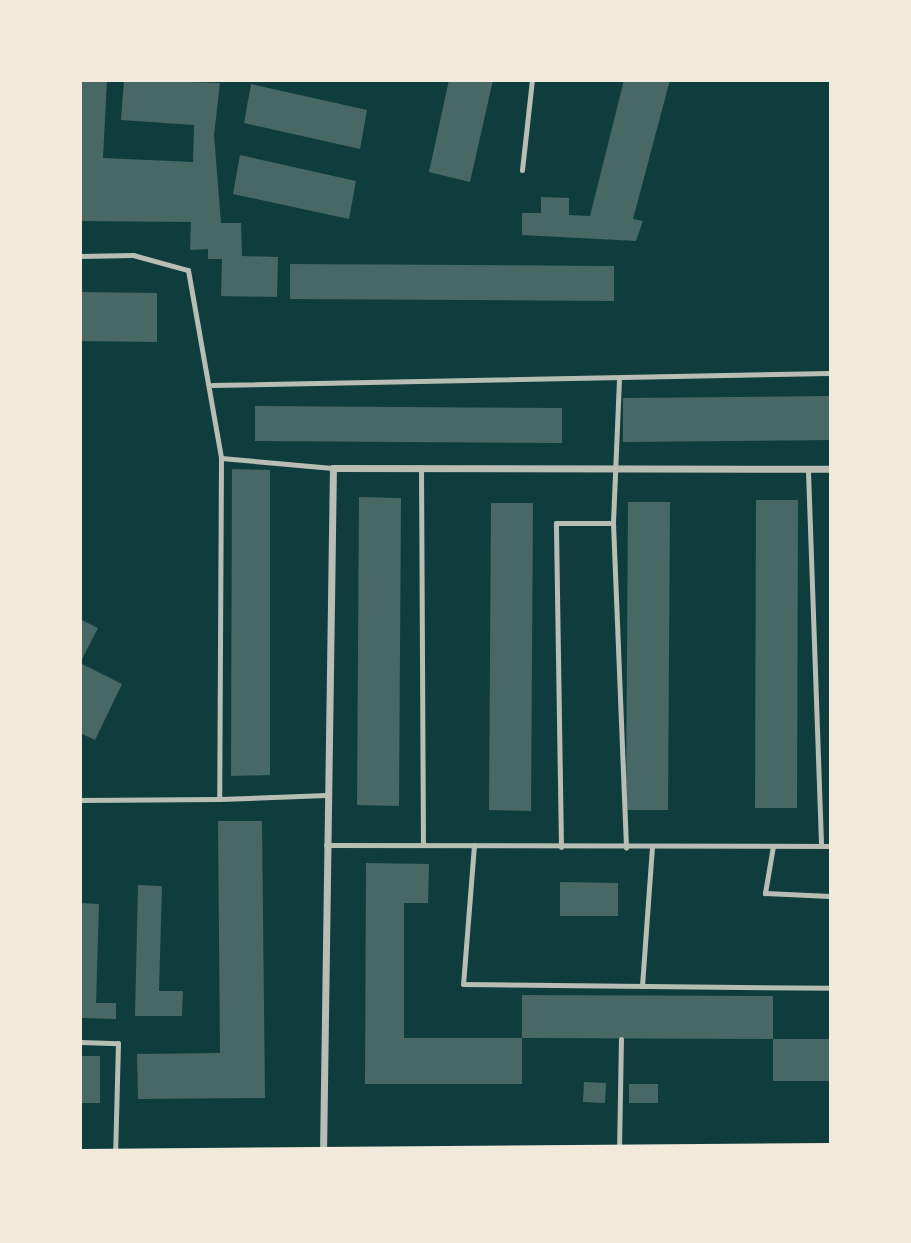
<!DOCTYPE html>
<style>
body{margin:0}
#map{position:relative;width:911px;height:1243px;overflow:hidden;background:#0f3d3e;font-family:"Sofia Sans Condensed",sans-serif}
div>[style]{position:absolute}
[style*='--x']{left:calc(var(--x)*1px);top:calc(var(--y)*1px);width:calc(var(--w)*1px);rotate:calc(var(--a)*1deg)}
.building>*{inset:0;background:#486865}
.service>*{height:5px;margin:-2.5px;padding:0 2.5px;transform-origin:2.5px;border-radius:2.5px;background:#b8beb3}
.minor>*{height:7px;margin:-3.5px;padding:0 3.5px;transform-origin:3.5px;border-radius:3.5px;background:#b8beb3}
.primary>*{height:18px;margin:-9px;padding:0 9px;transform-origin:9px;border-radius:9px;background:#f1e9da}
span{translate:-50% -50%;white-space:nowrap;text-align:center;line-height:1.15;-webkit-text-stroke:5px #f1e9da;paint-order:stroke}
.frame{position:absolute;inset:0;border:82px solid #f1e9da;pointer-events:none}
</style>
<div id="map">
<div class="building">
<div style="clip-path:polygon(80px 80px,107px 80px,103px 158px,193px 162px,194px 125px,121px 120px,124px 80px,220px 83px,214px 135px,221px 223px,241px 223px,242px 256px,278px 257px,277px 297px,221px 296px,222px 259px,208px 259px,208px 249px,190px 250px,191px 222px,80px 221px)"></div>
<div style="clip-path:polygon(449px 80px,493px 80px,470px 182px,429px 172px)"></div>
<div style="clip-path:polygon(624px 80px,670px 80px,633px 219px,643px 221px,636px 241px,522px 235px,522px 213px,541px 213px,541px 197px,569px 198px,569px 215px,590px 216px)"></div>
<div style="clip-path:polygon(251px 84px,367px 110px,360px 149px,244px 123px)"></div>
<div style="clip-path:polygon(240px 155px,356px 181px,349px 219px,233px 194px)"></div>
<div style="clip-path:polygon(290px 264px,614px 266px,614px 301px,290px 299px)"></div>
<div style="clip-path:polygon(80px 292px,157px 293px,157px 342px,80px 341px)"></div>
<div style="clip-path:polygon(830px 396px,830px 440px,623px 442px,623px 398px)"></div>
<div style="clip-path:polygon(255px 406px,562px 408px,562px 443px,255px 441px)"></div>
<div style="clip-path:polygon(232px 469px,270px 470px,270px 775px,231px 776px)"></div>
<div style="clip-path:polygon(359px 497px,401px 498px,399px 806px,357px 805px)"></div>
<div style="clip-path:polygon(756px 500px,798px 500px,797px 808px,755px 808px)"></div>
<div style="clip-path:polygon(628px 502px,670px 502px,668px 810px,626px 810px)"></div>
<div style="clip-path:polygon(491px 503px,533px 503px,531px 811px,489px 810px)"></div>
<div style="clip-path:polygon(80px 619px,98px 628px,80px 663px)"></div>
<div style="clip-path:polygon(80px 663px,122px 684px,95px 740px,80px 733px)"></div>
<div style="clip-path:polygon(218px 821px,262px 821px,265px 1098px,138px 1099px,137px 1054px,220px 1053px)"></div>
<div style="clip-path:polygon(366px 863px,429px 864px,428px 903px,404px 903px,404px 1038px,522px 1038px,522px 1084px,365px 1084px)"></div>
<div style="clip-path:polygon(560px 882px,618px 883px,618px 916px,560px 916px)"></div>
<div style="clip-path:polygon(138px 885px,162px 886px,159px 991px,183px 991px,182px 1016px,135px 1016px)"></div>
<div style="clip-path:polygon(81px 903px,99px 904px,96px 1003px,116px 1003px,116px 1019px,80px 1018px)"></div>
<div style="clip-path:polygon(522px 995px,773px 996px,773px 1039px,522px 1038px)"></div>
<div style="clip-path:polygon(773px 1039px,830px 1039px,830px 1081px,773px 1081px)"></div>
<div style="clip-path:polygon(80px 1056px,100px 1056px,100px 1103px,80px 1103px)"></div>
<div style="clip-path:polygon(584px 1082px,606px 1083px,605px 1103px,583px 1102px)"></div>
<div style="clip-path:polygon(629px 1084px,658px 1084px,658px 1103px,629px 1103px)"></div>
</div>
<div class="service">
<div style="--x:522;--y:170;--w:91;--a:-83.7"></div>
<div style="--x:80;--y:256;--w:53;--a:-1.1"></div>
<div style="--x:133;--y:255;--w:57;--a:15.3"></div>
<div style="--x:188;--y:270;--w:191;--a:80"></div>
<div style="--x:221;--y:458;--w:112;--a:5.1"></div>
<div style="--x:619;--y:379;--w:144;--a:92.4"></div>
<div style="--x:613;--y:523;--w:325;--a:87.7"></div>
<div style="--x:212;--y:385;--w:618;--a:-1.11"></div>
<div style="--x:221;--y:458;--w:341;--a:90.3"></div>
<div style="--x:219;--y:799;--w:107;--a:-2.1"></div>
<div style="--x:421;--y:467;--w:377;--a:89.7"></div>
<div style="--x:808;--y:471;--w:375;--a:88"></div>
<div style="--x:80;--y:800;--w:139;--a:-0.4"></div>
<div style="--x:326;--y:845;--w:504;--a:0.11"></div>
<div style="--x:474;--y:845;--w:139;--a:94.5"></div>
<div style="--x:463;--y:984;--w:367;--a:0.6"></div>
<div style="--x:773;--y:846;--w:48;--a:99.7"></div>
<div style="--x:765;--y:893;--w:65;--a:2.6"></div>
<div style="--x:561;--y:847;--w:324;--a:-90.9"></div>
<div style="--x:556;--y:523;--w:57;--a:0"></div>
<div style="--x:642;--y:986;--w:138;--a:-85.9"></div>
<div style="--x:80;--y:1042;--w:38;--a:2"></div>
<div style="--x:118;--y:1043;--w:112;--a:91.5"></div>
<div style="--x:619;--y:1151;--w:112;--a:-89"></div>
</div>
<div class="minor">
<div style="--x:323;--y:1155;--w:687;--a:-89.17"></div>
<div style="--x:333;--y:468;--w:497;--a:0.1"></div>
</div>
<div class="primary">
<div style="--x:80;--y:1158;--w:750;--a:-0.46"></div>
</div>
<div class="frame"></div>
</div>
